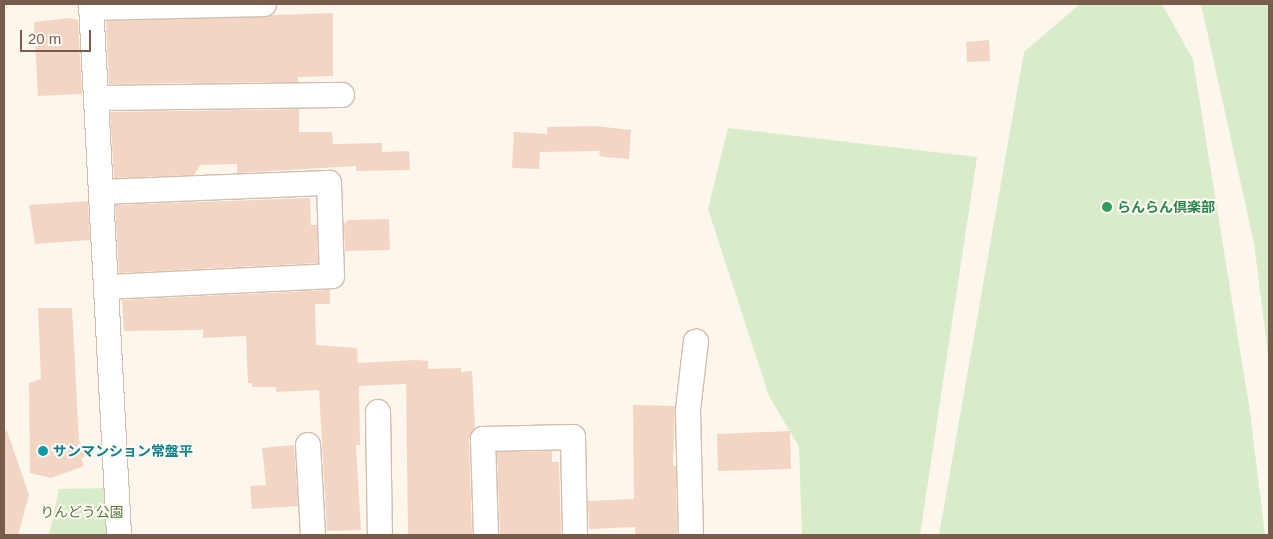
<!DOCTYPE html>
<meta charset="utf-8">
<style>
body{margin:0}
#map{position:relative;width:1273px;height:539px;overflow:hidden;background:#fdf6ec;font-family:Helvetica,"Noto Sans JP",sans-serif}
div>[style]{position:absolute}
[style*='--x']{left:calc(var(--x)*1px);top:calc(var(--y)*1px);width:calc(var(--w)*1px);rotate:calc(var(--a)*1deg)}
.green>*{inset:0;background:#d8ecc9}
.building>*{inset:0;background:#f3d5c3}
.roads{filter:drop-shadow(1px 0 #d1beb0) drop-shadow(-1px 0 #d1beb0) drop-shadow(0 1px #d1beb0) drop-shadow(0 -1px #d1beb0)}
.minor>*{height:24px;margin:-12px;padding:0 12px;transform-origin:12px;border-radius:12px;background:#fff}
.dots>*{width:14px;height:14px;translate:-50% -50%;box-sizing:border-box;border:2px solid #fffaf3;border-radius:50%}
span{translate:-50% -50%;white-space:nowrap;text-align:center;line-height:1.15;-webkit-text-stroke:4px #fffaf3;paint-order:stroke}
.leisure-label{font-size:14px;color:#27864d;font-weight:700}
.left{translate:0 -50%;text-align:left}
.culture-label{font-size:14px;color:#0d838f;font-weight:700}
.park-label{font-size:14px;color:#537a41}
.frame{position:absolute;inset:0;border:5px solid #7a5c4d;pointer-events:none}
.scale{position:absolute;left:20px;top:30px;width:71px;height:22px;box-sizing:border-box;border:2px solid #7a5c4d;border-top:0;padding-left:6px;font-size:15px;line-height:18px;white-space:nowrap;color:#7a5c4d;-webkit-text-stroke:4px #fffaf3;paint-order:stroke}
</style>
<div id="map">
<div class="green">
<div style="clip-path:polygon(1080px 4px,1162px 4px,1193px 60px,1250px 412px,1265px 535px,939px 535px,1024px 52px)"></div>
<div style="clip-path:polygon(1201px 4px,1269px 4px,1269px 362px,1254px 243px)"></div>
<div style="clip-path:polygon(728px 128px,977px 157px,920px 535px,802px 535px,799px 447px,769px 396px,708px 209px)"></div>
<div style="clip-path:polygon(109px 488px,113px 535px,49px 535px,59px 489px)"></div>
</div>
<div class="building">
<div style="clip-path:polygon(333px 13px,333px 76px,298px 77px,298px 82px,109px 84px,106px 21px)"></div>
<div style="clip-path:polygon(70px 18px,78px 20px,82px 94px,38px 96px,34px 22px)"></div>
<div style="clip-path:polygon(989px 40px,990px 61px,967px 62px,966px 42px)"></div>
<div style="clip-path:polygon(299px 109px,299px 132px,332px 132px,333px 144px,382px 143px,382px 152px,409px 151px,410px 170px,356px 171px,356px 166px,237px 173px,237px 164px,200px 165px,194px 175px,114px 178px,110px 112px)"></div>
<div style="clip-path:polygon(595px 126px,631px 130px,629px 159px,604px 157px,599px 155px,600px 151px,540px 152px,539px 169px,512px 168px,514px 132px,547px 134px,547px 127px)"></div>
<div style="clip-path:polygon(310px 198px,311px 225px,317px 225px,318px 263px,119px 273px,115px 205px)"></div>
<div style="clip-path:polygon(88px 201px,90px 240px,35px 244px,29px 205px)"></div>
<div style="clip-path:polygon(389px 219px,390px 250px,345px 251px,344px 224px,348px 220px)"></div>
<div style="clip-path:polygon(330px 290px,330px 304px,315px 304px,316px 345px,357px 348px,358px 363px,416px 360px,428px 361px,428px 369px,461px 368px,461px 372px,472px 371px,475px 428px,469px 439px,472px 535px,408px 535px,406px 384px,359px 386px,360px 445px,356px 445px,361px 530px,327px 531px,319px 390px,276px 392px,276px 387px,252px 387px,252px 383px,248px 383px,246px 336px,203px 338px,203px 330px,124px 331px,122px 300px)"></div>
<div style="clip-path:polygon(38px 308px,72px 308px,79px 440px,85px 457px,81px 458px,84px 466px,51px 478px,30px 473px,29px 383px,41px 379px)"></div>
<div style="clip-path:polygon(633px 405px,675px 406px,673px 466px,676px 466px,677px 535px,635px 535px,635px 527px,589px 529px,588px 501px,634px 499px)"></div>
<div style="clip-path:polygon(7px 431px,29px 495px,18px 535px,4px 535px,4px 432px)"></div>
<div style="clip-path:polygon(790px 431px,791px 469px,718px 471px,717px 434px)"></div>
<div style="clip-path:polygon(294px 445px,298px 506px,252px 509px,250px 486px,266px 485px,262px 448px)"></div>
<div style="clip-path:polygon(552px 451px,552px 462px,559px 462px,561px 535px,500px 534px,497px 452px)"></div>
</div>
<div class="roads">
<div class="minor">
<div style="--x:91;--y:4;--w:532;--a:86.98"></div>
<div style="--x:91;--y:8;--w:173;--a:-1.3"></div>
<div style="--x:97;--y:98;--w:245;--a:-0.7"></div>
<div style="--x:101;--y:192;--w:228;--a:-2.3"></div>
<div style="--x:329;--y:183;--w:93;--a:88.2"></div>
<div style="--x:332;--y:276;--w:226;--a:177.2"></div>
<div style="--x:378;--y:412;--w:123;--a:89.1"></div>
<div style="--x:308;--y:445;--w:90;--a:86.8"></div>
<div style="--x:486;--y:535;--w:96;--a:-91.8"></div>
<div style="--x:483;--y:439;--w:90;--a:-1.3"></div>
<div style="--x:573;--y:437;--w:98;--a:88.8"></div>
<div style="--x:691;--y:535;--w:125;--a:-91.4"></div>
<div style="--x:688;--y:410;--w:69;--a:-83.4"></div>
</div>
</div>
<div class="dots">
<div style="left:1107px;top:207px;background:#2e9e5b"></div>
<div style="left:43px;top:451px;background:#0f9aa8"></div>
</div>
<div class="leisure-label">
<span class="left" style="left:1117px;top:207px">らんらん倶楽部</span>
</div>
<div class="culture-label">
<span class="left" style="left:53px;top:451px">サンマンション常盤平</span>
</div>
<div class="park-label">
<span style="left:82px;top:512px">りんどう公園</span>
</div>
<div class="frame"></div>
<div class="scale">20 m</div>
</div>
